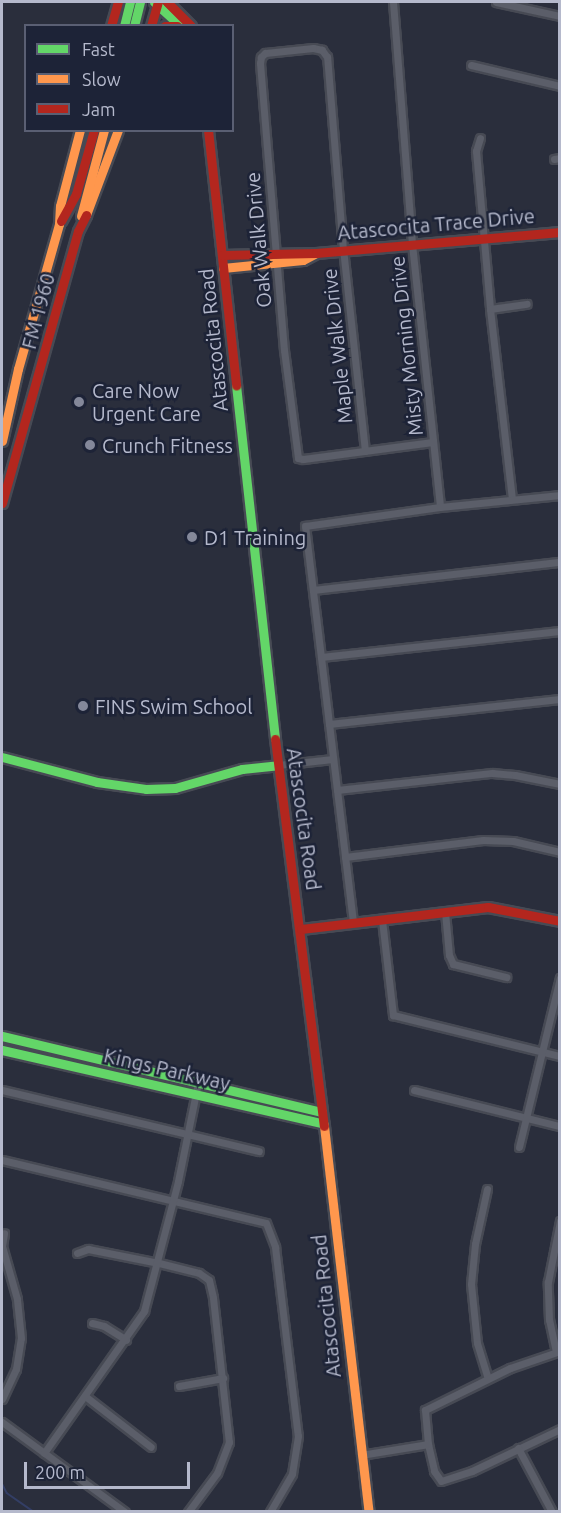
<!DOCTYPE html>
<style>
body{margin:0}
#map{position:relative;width:561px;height:1513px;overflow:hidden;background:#2a2e3c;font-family:Ubuntu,sans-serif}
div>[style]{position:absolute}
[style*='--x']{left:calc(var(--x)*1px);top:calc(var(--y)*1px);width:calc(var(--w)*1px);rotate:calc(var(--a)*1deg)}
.stream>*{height:1.5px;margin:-0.75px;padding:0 0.75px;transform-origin:0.75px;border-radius:0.75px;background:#333e65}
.roads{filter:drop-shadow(2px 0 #474a54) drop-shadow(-2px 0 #474a54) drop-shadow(0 2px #474a54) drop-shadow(0 -2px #474a54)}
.street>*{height:7px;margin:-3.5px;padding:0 3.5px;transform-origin:3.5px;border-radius:3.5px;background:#5b5e69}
.fast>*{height:9px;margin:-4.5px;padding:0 4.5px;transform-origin:4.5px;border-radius:4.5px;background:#63d668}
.slow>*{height:9px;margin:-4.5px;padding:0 4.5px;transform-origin:4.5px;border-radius:4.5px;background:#ff974d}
.jam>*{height:9px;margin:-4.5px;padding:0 4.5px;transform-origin:4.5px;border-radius:4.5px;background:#b3261e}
.dots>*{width:16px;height:16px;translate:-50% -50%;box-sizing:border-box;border:3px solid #1d2337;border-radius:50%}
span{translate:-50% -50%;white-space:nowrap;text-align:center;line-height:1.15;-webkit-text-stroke:5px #1d2337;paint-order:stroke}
.street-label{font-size:20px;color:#b5b9cc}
.poi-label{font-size:20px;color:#b5b9cc}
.left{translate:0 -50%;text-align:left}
.frame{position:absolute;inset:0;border:3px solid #b5b9cc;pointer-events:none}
.legend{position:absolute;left:24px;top:24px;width:210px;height:108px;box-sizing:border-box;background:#1d2337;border:2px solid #5a5f73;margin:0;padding:8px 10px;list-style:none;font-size:18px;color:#b5b9cc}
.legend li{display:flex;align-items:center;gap:12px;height:30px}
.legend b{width:30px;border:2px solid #5a5f73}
.scale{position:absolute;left:24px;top:1462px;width:166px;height:27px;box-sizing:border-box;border:3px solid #b5b9cc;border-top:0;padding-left:8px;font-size:18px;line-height:21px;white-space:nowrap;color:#b5b9cc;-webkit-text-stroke:4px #1d2337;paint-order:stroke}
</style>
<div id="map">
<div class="stream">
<div style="--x:2;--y:1483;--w:11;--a:63"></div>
<div style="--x:7;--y:1493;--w:33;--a:35"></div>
</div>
<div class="roads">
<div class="street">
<div style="--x:393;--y:2;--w:243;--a:85.5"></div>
<div style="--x:412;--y:244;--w:264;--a:83.9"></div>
<div style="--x:496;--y:2;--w:66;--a:12.3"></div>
<div style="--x:471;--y:65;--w:91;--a:13.3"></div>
<div style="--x:480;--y:138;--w:14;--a:107"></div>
<div style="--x:476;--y:151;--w:159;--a:84.9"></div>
<div style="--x:490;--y:309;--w:191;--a:83.4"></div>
<div style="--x:554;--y:159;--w:6;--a:-9"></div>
<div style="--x:490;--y:309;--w:37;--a:-8"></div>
<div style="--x:365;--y:451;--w:202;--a:-96.2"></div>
<div style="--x:343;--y:250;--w:194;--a:-94.7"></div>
<div style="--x:327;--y:57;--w:9;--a:-126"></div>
<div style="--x:322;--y:50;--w:9;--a:-167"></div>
<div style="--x:313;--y:48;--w:48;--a:174.1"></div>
<div style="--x:265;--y:53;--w:6;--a:135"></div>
<div style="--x:261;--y:57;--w:6;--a:99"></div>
<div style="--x:260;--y:63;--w:97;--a:85.3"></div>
<div style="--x:268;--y:160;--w:191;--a:85.2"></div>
<div style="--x:284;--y:350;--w:109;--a:82.6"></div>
<div style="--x:298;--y:458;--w:5;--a:11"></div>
<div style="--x:303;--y:459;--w:131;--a:-7.5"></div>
<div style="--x:313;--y:590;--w:249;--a:-6.5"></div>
<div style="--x:321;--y:657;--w:240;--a:-6.2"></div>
<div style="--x:329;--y:724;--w:232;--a:-6.2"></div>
<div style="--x:278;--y:765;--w:55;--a:-6.2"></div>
<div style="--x:337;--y:790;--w:156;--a:-6.3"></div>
<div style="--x:492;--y:773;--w:23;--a:5"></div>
<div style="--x:515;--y:775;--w:46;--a:11.3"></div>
<div style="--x:345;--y:857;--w:139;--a:-7"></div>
<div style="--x:483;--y:840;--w:30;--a:2"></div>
<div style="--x:513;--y:841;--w:48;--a:13.2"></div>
<div style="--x:445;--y:912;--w:43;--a:84.7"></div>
<div style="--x:449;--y:955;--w:10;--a:66"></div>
<div style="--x:453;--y:964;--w:55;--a:13.8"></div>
<div style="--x:382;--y:920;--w:96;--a:83.4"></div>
<div style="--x:393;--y:1015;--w:172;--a:13.8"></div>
<div style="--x:353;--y:922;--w:399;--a:-96.9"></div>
<div style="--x:305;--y:526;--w:136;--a:-8"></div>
<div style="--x:440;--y:507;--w:121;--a:-5.7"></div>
<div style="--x:2;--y:1090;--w:264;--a:13.4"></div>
<div style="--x:414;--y:1090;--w:150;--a:13.9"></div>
<div style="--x:519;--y:1147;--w:174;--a:-76.4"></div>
<div style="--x:2;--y:1160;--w:271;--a:13.4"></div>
<div style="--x:266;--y:1223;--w:26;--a:69"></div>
<div style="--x:275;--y:1247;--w:190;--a:83.1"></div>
<div style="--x:298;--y:1436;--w:38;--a:99"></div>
<div style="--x:292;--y:1474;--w:44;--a:120.1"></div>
<div style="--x:487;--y:1189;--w:56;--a:102.3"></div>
<div style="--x:475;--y:1244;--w:40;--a:95.7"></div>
<div style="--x:471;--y:1284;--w:59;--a:84.2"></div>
<div style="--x:477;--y:1343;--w:37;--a:73"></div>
<div style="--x:77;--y:1253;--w:12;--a:-20"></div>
<div style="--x:88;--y:1249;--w:72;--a:11.2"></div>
<div style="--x:159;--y:1263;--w:41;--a:14"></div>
<div style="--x:199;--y:1273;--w:12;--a:35"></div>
<div style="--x:209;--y:1280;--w:18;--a:77"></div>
<div style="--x:213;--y:1298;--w:145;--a:83.7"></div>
<div style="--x:229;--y:1442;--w:33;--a:111"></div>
<div style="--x:217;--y:1473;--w:49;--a:126.6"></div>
<div style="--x:92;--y:1323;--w:12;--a:14"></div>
<div style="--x:104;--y:1326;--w:26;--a:32"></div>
<div style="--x:560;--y:1351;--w:53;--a:161.2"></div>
<div style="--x:510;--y:1368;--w:95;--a:153.7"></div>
<div style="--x:425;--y:1410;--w:34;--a:85"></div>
<div style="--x:428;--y:1444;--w:28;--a:77"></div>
<div style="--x:434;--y:1471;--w:12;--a:55"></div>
<div style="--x:441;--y:1481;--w:33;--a:-18"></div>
<div style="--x:472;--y:1471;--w:98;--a:-25.5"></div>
<div style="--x:556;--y:1352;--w:33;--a:-102"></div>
<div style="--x:549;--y:1320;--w:38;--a:-92"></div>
<div style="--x:548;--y:1282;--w:62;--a:-78.9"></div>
<div style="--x:179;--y:1386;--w:45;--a:-10.3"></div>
<div style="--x:85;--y:1396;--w:83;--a:37.7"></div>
<div style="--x:2;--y:1399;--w:33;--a:-65"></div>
<div style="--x:16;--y:1369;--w:31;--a:-81"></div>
<div style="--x:21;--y:1338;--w:39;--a:-96"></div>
<div style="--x:17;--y:1299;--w:55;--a:-105.8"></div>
<div style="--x:2;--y:1246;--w:13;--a:-81"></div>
<div style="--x:2;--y:1422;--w:152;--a:36.2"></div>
<div style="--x:518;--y:1448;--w:72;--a:62"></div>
<div style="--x:44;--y:1453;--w:174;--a:-54.8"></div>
<div style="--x:144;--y:1311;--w:134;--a:-75.3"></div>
<div style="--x:178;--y:1181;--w:100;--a:-78.5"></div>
<div style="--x:361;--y:1455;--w:68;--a:-9.3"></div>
</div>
<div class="fast">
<div style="--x:154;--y:2;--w:36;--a:42"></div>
<div style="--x:124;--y:26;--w:25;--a:-76"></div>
<div style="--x:134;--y:26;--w:25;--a:-76"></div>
<div style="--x:236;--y:385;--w:356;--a:83.7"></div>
<div style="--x:2;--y:757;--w:98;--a:14.7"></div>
<div style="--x:97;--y:782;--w:49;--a:8.1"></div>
<div style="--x:146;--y:789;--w:29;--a:-2"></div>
<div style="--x:175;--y:788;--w:70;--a:-15.8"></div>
<div style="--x:242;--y:769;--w:36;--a:-6"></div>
<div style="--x:2;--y:1036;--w:329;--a:13.4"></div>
<div style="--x:2;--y:1050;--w:330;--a:12.9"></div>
</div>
<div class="slow">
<div style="--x:86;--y:215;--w:91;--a:-69.4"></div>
<div style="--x:81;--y:216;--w:89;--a:-75"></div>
<div style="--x:223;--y:268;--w:80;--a:-5.7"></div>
<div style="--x:303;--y:260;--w:15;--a:-28"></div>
<div style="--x:2;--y:441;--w:74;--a:-77.5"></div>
<div style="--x:18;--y:369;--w:151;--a:-74.2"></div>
<div style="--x:59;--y:224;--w:18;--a:-87"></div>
<div style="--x:60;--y:206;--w:79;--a:-75.3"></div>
<div style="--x:324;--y:1126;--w:389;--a:83.4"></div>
</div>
<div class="jam">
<div style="--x:167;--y:2;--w:34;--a:45"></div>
<div style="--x:111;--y:26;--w:25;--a:-74"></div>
<div style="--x:151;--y:26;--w:25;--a:-74"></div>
<div style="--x:165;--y:26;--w:12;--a:0"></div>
<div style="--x:208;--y:130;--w:257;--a:83.7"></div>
<div style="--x:61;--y:221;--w:31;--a:-61"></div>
<div style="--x:76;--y:194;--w:66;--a:-74.3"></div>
<div style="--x:222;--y:255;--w:94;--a:-1.2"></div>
<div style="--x:316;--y:253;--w:245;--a:-4.9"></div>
<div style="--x:2;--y:503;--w:282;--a:-74.4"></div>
<div style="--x:78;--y:231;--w:18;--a:-63"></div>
<div style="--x:275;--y:739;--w:390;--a:82.8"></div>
<div style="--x:301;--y:929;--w:188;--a:-6.7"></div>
<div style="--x:488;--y:907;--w:73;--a:11"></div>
</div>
</div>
<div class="dots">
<div style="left:79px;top:402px;background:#84889a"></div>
<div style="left:90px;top:445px;background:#84889a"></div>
<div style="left:192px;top:537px;background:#84889a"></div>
<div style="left:83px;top:706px;background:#84889a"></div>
</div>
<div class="street-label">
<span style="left:436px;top:224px;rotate:-5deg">Atascocita Trace Drive</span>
<span style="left:258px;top:240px;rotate:-95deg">Oak Walk Drive</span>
<span style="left:38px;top:311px;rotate:-75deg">FM 1960</span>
<span style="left:213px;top:340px;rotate:-96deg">Atascocita Road</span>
<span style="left:337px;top:346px;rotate:-96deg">Maple Walk Drive</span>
<span style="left:406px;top:346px;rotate:-96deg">Misty Morning Drive</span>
<span style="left:304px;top:819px;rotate:82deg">Atascocita Road</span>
<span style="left:167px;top:1069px;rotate:13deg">Kings Parkway</span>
<span style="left:326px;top:1306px;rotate:-96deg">Atascocita Road</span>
</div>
<div class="poi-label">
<span class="left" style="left:92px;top:402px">Care Now<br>Urgent Care</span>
<span class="left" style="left:102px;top:445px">Crunch Fitness</span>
<span class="left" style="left:204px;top:537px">D1 Training</span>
<span class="left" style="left:95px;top:706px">FINS Swim School</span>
</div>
<div class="frame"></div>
<ul class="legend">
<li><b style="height:8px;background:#63d668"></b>Fast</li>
<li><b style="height:8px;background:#ff974d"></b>Slow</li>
<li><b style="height:8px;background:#b3261e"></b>Jam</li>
</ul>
<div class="scale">200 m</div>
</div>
